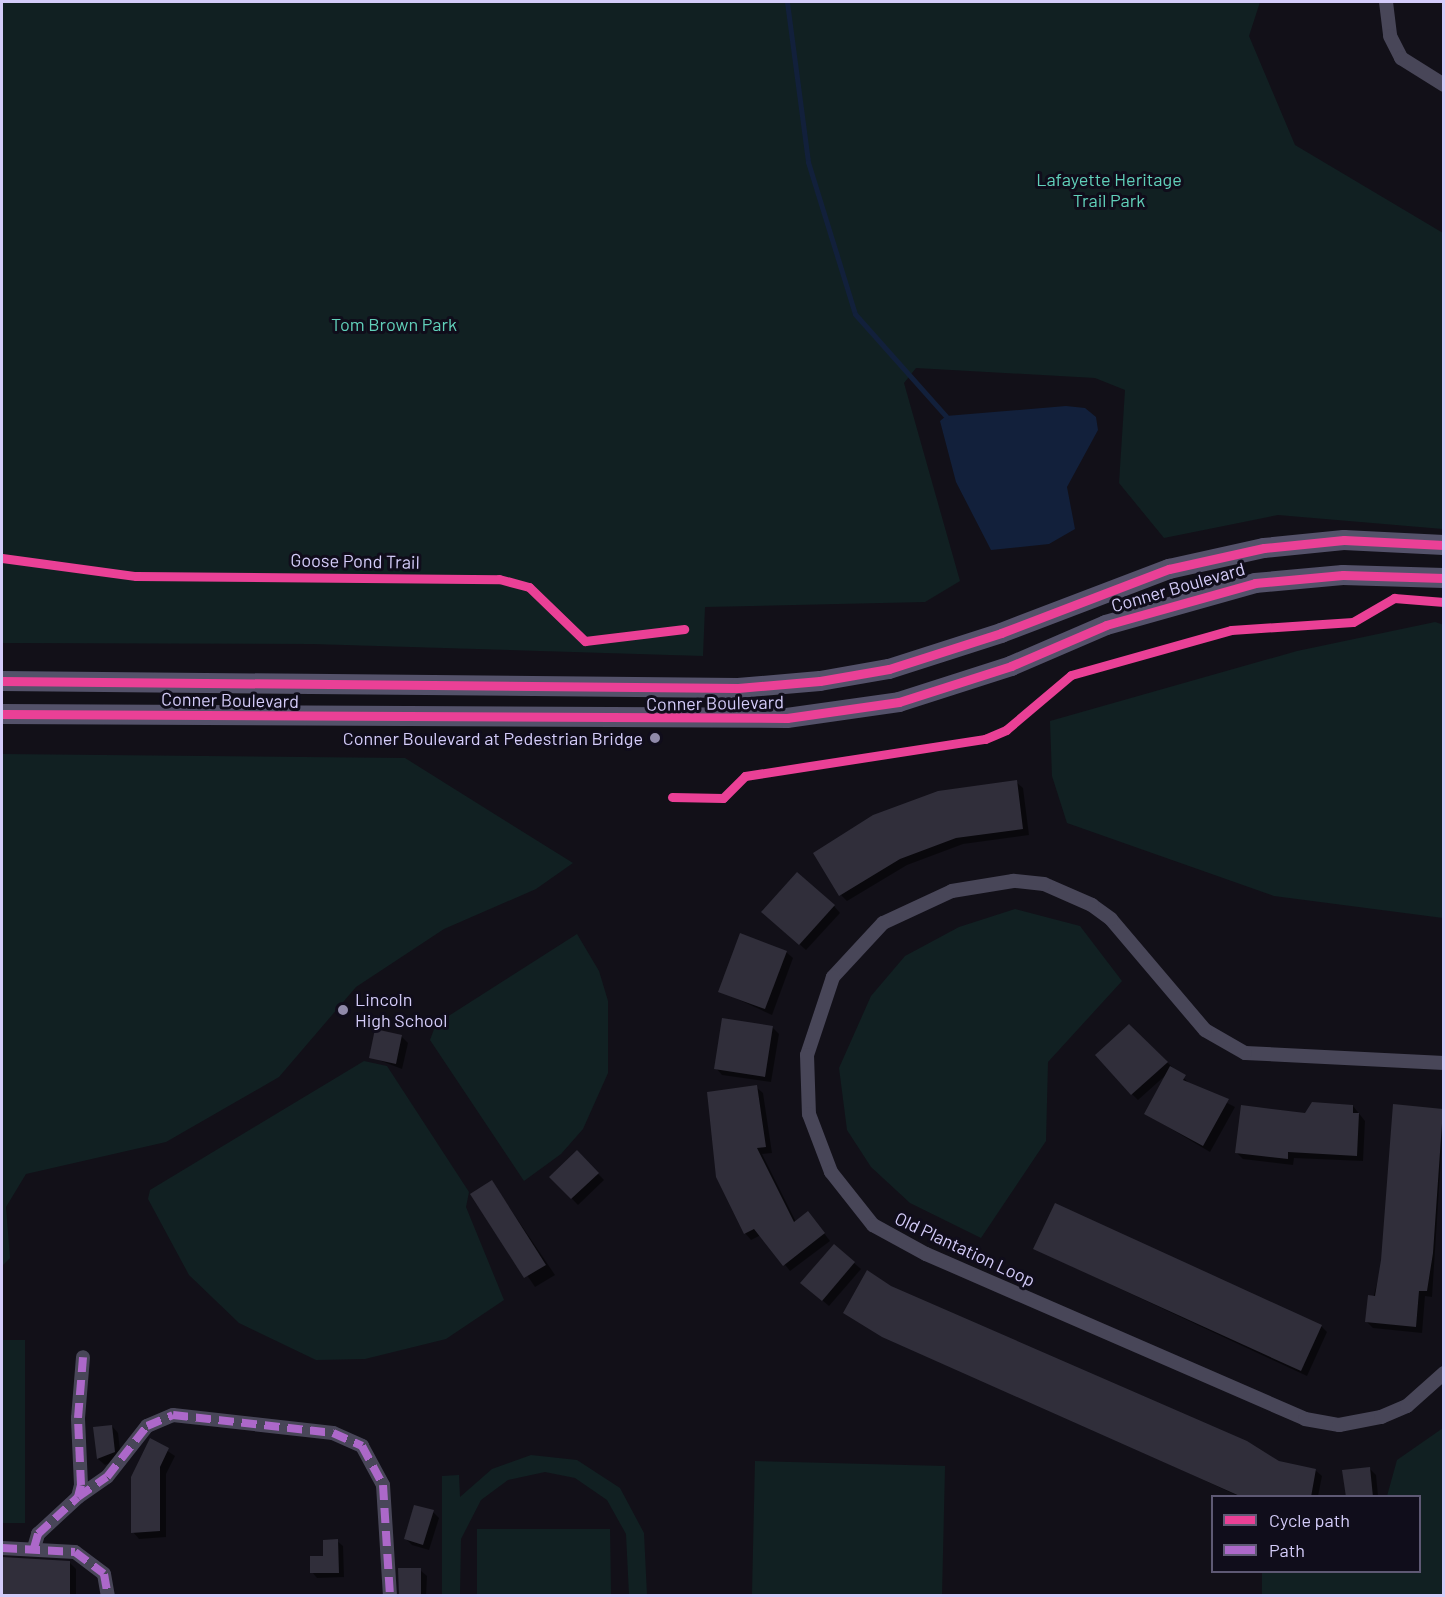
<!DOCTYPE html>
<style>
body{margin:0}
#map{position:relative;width:1445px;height:1597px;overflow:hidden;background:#121018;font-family:Barlow,sans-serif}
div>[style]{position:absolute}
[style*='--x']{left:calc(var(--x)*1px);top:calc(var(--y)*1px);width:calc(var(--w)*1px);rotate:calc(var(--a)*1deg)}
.green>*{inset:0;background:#112022}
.water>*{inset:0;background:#12203b}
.shadow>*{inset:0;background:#0007}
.stream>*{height:5px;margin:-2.5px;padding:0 2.5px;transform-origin:2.5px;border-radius:2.5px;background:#12203b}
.building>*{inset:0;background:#302e3a}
.street>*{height:14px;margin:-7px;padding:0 7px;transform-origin:7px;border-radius:7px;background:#484658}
.secondary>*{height:20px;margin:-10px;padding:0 10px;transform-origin:10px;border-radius:10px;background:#54526a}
.quiet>*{height:8px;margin-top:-4px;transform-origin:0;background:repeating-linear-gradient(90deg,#ac68c9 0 15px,transparent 0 23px)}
.cycleway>*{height:9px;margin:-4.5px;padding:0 4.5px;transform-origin:4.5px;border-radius:4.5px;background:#ea4096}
.dots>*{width:16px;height:16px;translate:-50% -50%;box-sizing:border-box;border:3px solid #100d1b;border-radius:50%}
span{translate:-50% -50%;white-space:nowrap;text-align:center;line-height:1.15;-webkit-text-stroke:6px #100d1b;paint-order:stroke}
.park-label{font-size:18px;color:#61d0ba}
.street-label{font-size:18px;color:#d4ccf9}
.poi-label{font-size:18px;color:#d4ccf9}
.right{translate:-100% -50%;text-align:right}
.left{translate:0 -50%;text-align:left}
.frame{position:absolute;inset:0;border:3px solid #d4ccf9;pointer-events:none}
.legend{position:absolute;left:1211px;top:1495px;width:210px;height:78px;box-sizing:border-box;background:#100d1b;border:2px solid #5e5974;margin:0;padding:8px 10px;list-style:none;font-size:18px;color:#d4ccf9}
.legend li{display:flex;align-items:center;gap:12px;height:30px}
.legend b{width:30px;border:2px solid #5e5974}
</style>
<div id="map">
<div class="green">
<div style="clip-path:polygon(2px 2px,1260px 2px,1249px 36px,1295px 145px,1443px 233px,1443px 529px,1278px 515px,1164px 538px,1119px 483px,1125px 390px,1095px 378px,916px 368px,904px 383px,960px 581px,925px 602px,705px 607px,703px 656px,312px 644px,2px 643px)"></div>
<div style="clip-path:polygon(1435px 622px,1444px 625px,1443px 918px,1274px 896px,1067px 823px,1052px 776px,1050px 721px,1297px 651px)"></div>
<div style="clip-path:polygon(2px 754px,405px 758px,573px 863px,536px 889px,444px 929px,356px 987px,279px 1077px,166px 1142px,26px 1174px,6px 1207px,10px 1258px,2px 1266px)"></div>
<div style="clip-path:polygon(1015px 909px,1080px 926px,1122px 981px,1048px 1062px,1046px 1141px,981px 1238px,910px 1203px,871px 1167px,847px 1130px,839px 1068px,871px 996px,905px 956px,959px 927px)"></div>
<div style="clip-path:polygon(577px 934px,599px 971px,608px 1001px,608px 1073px,583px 1129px,561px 1154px,524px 1181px,430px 1040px,436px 1024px)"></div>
<div style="clip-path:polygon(364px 1061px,387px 1066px,469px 1192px,466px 1207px,504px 1300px,446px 1339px,365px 1359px,316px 1360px,239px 1323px,189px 1275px,148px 1199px,150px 1190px)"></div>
<div style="clip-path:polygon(2px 1340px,25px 1340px,25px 1523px,2px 1523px)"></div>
<div style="clip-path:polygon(1443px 1428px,1443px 1595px,1262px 1595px,1262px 1572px,1420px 1572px,1420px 1496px,1387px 1496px,1397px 1460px)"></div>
<div style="clip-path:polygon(531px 1455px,577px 1460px,620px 1488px,644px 1533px,647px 1595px,629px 1595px,626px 1534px,607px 1500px,575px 1478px,545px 1472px,508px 1480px,481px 1500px,461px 1539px,460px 1595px,442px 1595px,442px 1476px,459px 1475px,460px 1497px,492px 1469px)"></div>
<div style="clip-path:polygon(755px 1461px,945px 1466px,942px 1595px,752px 1595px)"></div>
<div style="clip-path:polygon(477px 1529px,610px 1529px,611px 1595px,477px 1595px)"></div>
</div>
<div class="water">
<div style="clip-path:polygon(1066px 406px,1085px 408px,1096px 417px,1098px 430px,1067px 487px,1075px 529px,1049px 544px,991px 550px,956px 482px,940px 421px,946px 416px)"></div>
</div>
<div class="shadow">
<div style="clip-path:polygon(1016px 782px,1023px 788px,1029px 835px,963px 844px,907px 865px,847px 901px,841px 895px)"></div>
<div style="clip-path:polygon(834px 906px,840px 913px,806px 950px,770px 918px)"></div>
<div style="clip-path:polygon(786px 952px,793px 958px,772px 1015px,720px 991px)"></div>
<div style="clip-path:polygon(1129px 1026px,1190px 1084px,1235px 1107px,1210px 1152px,1146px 1114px,1167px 1074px,1138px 1100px,1132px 1094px)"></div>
<div style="clip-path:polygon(772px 1027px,779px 1034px,771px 1082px,722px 1075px,716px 1068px)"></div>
<div style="clip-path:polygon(401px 1036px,408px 1043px,402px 1069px,371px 1057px)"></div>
<div style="clip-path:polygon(756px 1087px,763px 1093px,772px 1153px,762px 1154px,796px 1222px,814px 1220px,830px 1241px,790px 1271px,761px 1235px,751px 1240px,745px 1233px)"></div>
<div style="clip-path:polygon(1394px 1105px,1444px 1111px,1432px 1297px,1425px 1296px,1422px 1333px,1373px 1328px,1367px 1322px,1383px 1260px)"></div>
<div style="clip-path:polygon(1353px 1106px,1365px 1121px,1363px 1161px,1294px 1158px,1293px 1165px,1243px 1159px,1237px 1153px,1306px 1114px)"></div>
<div style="clip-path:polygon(577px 1152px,604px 1180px,578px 1205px,551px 1177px)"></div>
<div style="clip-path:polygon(492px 1182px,555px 1275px,535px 1287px,472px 1194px)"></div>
<div style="clip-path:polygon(834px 1246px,861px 1269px,829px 1306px,809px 1289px)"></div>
<div style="clip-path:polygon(1035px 1249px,1321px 1326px,1327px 1332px,1307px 1376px)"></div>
<div style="clip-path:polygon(890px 1287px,1278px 1463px,1315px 1470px,1322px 1476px,1318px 1496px,1238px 1496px,845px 1313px)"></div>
<div style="clip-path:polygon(112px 1426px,118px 1433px,121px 1458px,105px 1465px,98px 1459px,95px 1428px)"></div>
<div style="clip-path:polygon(151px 1440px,175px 1456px,166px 1474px,166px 1537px,139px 1539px,133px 1532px)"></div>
<div style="clip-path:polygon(1369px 1468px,1376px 1475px,1378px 1496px,1347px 1496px)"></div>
<div style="clip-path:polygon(433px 1512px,439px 1518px,429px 1550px,412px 1545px,405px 1538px)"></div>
<div style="clip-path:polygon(337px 1541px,343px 1546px,344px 1577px,317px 1578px,312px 1572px)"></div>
<div style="clip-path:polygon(2px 1560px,69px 1562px,76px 1569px,76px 1596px,2px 1596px)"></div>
<div style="clip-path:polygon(420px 1570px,427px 1576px,426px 1596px,400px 1596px)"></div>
</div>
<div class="stream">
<div style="--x:787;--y:2;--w:161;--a:82.5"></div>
<div style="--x:808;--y:162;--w:159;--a:72.8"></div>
<div style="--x:855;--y:314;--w:137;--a:48.3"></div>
</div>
<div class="building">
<div style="clip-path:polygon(1017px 780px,1023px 829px,956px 838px,900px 859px,839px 896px,813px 853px,873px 815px,938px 791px)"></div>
<div style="clip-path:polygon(797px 872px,835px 905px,799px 945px,761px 912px)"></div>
<div style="clip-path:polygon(740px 933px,787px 951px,765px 1009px,718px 992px)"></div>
<div style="clip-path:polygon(722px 1018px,773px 1026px,765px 1077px,714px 1069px)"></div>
<div style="clip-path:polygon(1129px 1024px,1168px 1062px,1131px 1095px,1095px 1055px)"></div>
<div style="clip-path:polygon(375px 1029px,402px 1035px,396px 1064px,369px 1058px)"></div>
<div style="clip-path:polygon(1170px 1066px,1186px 1075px,1183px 1080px,1229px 1099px,1203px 1146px,1144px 1114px)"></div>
<div style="clip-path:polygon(757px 1085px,766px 1147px,757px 1148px,794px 1222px,808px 1211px,825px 1233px,783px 1266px,754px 1229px,744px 1234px,716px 1177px,707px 1092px)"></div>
<div style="clip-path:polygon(1312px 1102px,1353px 1105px,1353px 1113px,1359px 1113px,1357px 1156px,1288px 1152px,1288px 1159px,1235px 1153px,1241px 1105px,1305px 1113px)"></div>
<div style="clip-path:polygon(1393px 1104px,1443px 1109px,1433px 1253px,1427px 1291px,1419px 1291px,1416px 1327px,1365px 1322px,1368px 1295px,1375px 1296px,1381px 1260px)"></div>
<div style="clip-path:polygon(577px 1150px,599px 1173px,571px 1199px,549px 1177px)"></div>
<div style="clip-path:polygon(492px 1180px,546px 1265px,524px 1278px,470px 1194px)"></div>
<div style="clip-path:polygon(1055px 1203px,1322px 1325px,1301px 1371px,1033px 1249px)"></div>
<div style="clip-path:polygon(834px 1244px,855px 1262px,822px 1301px,800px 1283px)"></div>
<div style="clip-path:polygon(867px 1270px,891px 1286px,1247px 1441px,1279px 1461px,1316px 1469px,1311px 1497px,1242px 1497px,882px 1337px,843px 1313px)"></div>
<div style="clip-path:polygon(112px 1425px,115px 1452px,97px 1459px,93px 1427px)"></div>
<div style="clip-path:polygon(150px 1438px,169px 1448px,160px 1467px,160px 1531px,131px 1533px,131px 1477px)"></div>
<div style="clip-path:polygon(1370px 1467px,1373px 1497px,1346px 1497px,1342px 1470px)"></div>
<div style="clip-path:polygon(414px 1505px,434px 1510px,423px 1545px,404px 1539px)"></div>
<div style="clip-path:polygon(338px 1539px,339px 1573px,310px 1573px,310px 1556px,323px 1556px,323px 1540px)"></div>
<div style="clip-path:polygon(2px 1557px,70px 1561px,70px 1596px,2px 1596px)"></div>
<div style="clip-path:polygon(398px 1568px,421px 1568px,421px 1596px,399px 1596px)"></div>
</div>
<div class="street">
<div style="--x:1386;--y:2;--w:34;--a:83"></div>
<div style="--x:1390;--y:36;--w:25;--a:63"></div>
<div style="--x:1401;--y:58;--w:51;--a:32.1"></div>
<div style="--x:1444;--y:1063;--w:199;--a:-177.1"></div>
<div style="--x:1245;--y:1053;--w:46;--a:-150.1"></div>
<div style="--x:1205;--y:1030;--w:145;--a:-130.3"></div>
<div style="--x:1111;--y:919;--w:24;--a:-144"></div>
<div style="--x:1092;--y:905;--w:52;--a:-156.4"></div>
<div style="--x:1044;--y:884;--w:31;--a:-174"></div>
<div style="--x:1013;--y:881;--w:62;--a:170.7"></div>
<div style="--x:952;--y:891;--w:76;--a:155.1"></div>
<div style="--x:883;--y:923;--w:74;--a:132.8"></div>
<div style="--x:833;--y:977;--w:82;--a:108.4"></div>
<div style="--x:807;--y:1055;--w:59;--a:88.1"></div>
<div style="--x:809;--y:1114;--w:62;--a:69.2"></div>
<div style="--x:831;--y:1172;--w:68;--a:51.6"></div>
<div style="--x:873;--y:1225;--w:60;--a:28.7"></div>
<div style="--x:926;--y:1254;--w:413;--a:23.5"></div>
<div style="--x:1305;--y:1419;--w:35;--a:10"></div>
<div style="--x:1339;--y:1425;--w:43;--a:-10.8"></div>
<div style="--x:1381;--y:1417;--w:28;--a:-23"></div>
<div style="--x:1407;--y:1406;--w:50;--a:-41.7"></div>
<div style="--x:78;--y:1497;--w:35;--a:-35"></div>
<div style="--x:107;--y:1477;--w:65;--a:-51.9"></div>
<div style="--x:147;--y:1426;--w:28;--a:-23"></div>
<div style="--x:173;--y:1415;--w:161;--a:6.4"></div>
<div style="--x:333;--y:1433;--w:32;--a:24"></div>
<div style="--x:362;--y:1446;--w:44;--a:61.7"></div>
<div style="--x:383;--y:1485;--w:111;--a:86.4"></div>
<div style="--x:2;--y:1548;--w:73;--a:3.1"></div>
<div style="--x:75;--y:1552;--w:36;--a:37"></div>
<div style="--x:104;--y:1574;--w:22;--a:80"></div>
<div style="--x:34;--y:1548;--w:15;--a:-74"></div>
<div style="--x:38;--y:1534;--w:54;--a:-42.8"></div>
<div style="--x:78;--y:1497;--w:12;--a:-76"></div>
<div style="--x:81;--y:1485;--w:67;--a:-92.6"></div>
<div style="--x:78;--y:1418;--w:61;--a:-85.3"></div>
</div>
<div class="secondary">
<div style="--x:2;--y:681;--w:736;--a:0.54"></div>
<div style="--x:738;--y:688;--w:82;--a:-4.9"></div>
<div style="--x:820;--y:681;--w:70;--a:-9.9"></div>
<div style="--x:889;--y:669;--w:118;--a:-17.8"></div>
<div style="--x:1001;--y:633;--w:180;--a:-20.9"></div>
<div style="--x:1169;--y:569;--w:97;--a:-12.5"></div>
<div style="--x:1264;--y:548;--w:80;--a:-5.7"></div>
<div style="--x:1344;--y:540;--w:100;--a:2.9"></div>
<div style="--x:2;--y:714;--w:785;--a:0.29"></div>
<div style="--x:787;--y:718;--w:113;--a:-8.1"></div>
<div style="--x:899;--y:702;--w:118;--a:-17.8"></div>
<div style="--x:1011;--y:666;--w:103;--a:-23.3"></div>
<div style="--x:1106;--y:625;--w:155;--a:-15.7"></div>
<div style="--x:1255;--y:583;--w:88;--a:-5.2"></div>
<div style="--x:1343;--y:575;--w:101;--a:1.7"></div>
</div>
<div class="quiet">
<div style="--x:78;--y:1497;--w:35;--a:-35"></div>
<div style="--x:107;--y:1477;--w:65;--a:-51.9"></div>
<div style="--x:147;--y:1426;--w:28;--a:-23"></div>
<div style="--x:173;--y:1415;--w:161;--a:6.4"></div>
<div style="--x:333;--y:1433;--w:32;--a:24"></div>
<div style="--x:362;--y:1446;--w:44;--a:61.7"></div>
<div style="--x:383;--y:1485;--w:111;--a:86.4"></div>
<div style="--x:2;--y:1548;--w:73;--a:3.1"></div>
<div style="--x:75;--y:1552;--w:36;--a:37"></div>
<div style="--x:104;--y:1574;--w:22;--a:80"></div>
<div style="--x:34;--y:1548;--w:15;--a:-74"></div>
<div style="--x:38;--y:1534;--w:54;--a:-42.8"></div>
<div style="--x:78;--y:1497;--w:12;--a:-76"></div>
<div style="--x:81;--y:1485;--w:67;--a:-92.6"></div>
<div style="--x:78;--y:1418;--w:61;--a:-85.3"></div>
</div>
<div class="cycleway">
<div style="--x:2;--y:558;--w:135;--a:7.7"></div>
<div style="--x:136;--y:576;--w:363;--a:0.5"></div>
<div style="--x:499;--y:579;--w:31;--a:15"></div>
<div style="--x:529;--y:587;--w:78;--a:44"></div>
<div style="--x:585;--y:641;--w:100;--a:-6.9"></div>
<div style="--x:2;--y:681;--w:736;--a:0.54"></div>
<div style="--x:738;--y:688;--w:82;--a:-4.9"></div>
<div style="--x:820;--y:681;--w:70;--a:-9.9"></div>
<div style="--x:889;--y:669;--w:118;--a:-17.8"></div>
<div style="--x:1001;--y:633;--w:180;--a:-20.9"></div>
<div style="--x:1169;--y:569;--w:97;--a:-12.5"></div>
<div style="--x:1264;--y:548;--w:80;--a:-5.7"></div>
<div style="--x:1344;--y:540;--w:100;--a:2.9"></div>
<div style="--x:2;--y:714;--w:785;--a:0.29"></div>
<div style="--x:787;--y:718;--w:113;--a:-8.1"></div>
<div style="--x:899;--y:702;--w:118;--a:-17.8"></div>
<div style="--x:1011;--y:666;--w:103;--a:-23.3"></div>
<div style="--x:1106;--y:625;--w:155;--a:-15.7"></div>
<div style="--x:1255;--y:583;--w:88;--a:-5.2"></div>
<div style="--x:1343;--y:575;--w:101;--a:1.7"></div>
<div style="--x:672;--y:797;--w:51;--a:1.1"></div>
<div style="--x:723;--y:798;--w:31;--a:-45"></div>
<div style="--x:745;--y:776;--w:243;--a:-8.8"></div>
<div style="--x:985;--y:739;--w:23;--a:-23"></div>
<div style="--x:1006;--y:730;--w:85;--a:-40.2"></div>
<div style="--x:1071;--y:675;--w:166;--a:-15.7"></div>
<div style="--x:1231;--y:630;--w:122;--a:-3.8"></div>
<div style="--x:1353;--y:622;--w:48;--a:-30.3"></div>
<div style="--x:1394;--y:598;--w:50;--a:4.6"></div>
</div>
<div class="dots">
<div style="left:655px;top:738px;background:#908aaa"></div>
<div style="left:343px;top:1010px;background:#908aaa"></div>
</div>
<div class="park-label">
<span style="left:1109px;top:190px">Lafayette Heritage<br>Trail Park</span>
<span style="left:394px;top:324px">Tom Brown Park</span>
</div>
<div class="street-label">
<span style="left:355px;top:561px;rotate:1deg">Goose Pond Trail</span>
<span style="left:1178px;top:587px;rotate:-16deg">Conner Boulevard</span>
<span style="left:230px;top:700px;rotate:1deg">Conner Boulevard</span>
<span style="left:715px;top:703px;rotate:-1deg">Conner Boulevard</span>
<span style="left:965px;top:1249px;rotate:25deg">Old Plantation Loop</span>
</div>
<div class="poi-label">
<span class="right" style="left:643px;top:738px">Conner Boulevard at Pedestrian Bridge</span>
<span class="left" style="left:355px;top:1010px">Lincoln<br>High School</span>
</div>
<div class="frame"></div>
<ul class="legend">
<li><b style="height:8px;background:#ea4096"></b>Cycle path</li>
<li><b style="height:8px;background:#ac68c9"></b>Path</li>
</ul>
</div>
